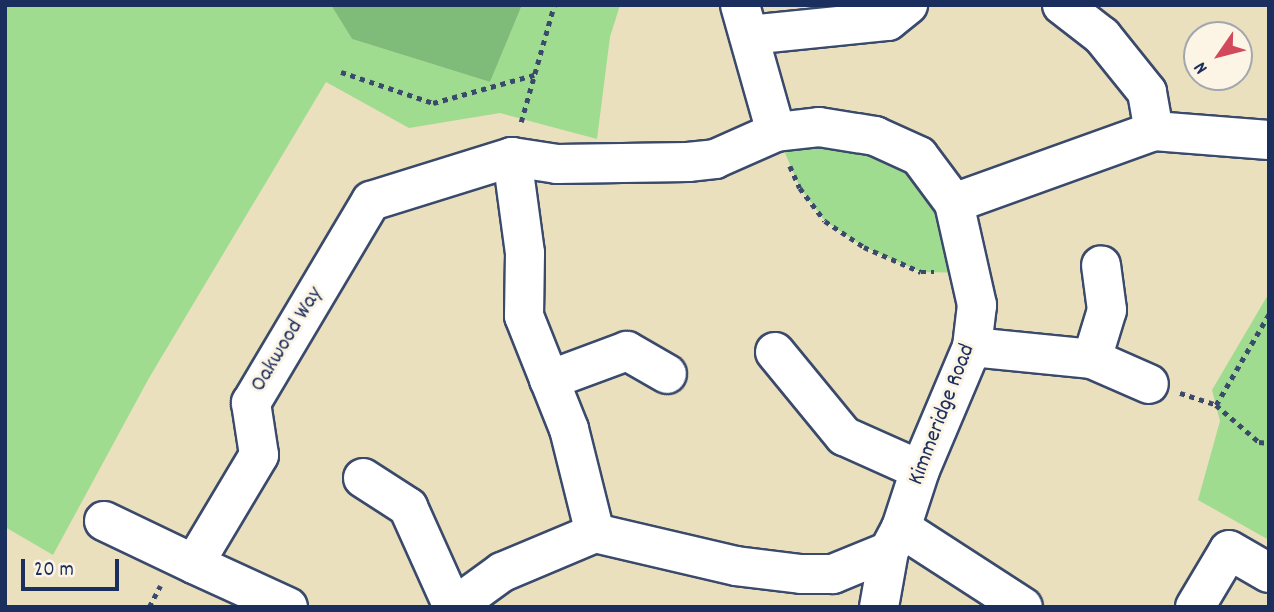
<!DOCTYPE html>
<style>
body{margin:0}
#map{position:relative;width:1274px;height:612px;overflow:hidden;background:#ebe0bd;font-family:Dekko,sans-serif}
div>[style]{position:absolute}
[style*='--x']{left:calc(var(--x)*1px);top:calc(var(--y)*1px);width:calc(var(--w)*1px);rotate:calc(var(--a)*1deg)}
.green>*{inset:0;background:#9fdc90}
.forest>*{inset:0;background:#7fbc7a}
.path>*{height:4.5px;margin-top:-2.25px;transform-origin:0;background:repeating-linear-gradient(90deg,#3a4a6c 0 5px,transparent 0 10px)}
.roads{filter:drop-shadow(2px 0 #3a4a6c) drop-shadow(-2px 0 #3a4a6c) drop-shadow(0 2px #3a4a6c) drop-shadow(0 -2px #3a4a6c)}
.minor>*{height:38px;margin:-19px;padding:0 19px;transform-origin:19px;border-radius:19px;background:#fff}
span{translate:-50% -50%;white-space:nowrap;text-align:center;line-height:1.15;-webkit-text-stroke:6px #fcf5e5;paint-order:stroke}
.street-label{font-size:23px;color:#1b2f5e}
.frame{position:absolute;inset:0;border:7px solid #1b2f5e;pointer-events:none}
.north{position:absolute;left:1183px;top:21px;width:70px;height:70px;box-sizing:border-box;background:#fcf5e5;border:2px solid #a2a6af;border-radius:50%;rotate:235deg;font-size:19px;font-weight:700;line-height:28px;text-align:center;color:#1b2f5e}
.north::after{content:'';display:block;margin:auto;width:24px;height:32px;background:#d1495b;clip-path:polygon(50% 0,100% 100%,50% 72%,0 100%)}
.scale{position:absolute;left:21px;top:559px;width:98px;height:32px;box-sizing:border-box;border:4px solid #1b2f5e;border-top:0;padding-left:9px;font-size:21px;line-height:24px;white-space:nowrap;color:#1b2f5e;-webkit-text-stroke:5px #fcf5e5;paint-order:stroke}
</style>
<div id="map">
<div class="green">
<div style="clip-path:polygon(5px 5px,331px 5px,352px 39px,490px 82px,522px 5px,620px 5px,610px 37px,597px 139px,500px 113px,409px 128px,326px 82px,149px 378px,53px 555px,5px 527px)"></div>
<div style="clip-path:polygon(776px 132px,919px 156px,970px 273px,921px 272px,864px 247px,825px 221px,800px 188px)"></div>
<div style="clip-path:polygon(1269px 293px,1269px 540px,1198px 500px,1220px 421px,1212px 390px)"></div>
</div>
<div class="forest">
<div style="clip-path:polygon(331px 5px,522px 5px,490px 82px,352px 39px)"></div>
</div>
<div class="path">
<div style="--x:341;--y:72;--w:97;--a:18.6"></div>
<div style="--x:433;--y:103;--w:105;--a:-15.5"></div>
<div style="--x:521;--y:122;--w:122;--a:-74.2"></div>
<div style="--x:790;--y:166;--w:24;--a:66"></div>
<div style="--x:800;--y:188;--w:41;--a:52.9"></div>
<div style="--x:825;--y:221;--w:47;--a:33.7"></div>
<div style="--x:864;--y:247;--w:62;--a:23.7"></div>
<div style="--x:921;--y:272;--w:13;--a:0"></div>
<div style="--x:1180;--y:393;--w:38;--a:18"></div>
<div style="--x:1216;--y:405;--w:57;--a:40.7"></div>
<div style="--x:1259;--y:442;--w:10;--a:6"></div>
<div style="--x:1216;--y:405;--w:105;--a:-59.8"></div>
<div style="--x:149;--y:607;--w:24;--a:-62"></div>
</div>
<div class="roads">
<div class="minor">
<div style="--x:740;--y:5;--w:132;--a:74.2"></div>
<div style="--x:1062;--y:5;--w:51;--a:37.8"></div>
<div style="--x:1102;--y:36;--w:72;--a:51.2"></div>
<div style="--x:1147;--y:92;--w:40;--a:80"></div>
<div style="--x:1154;--y:131;--w:115;--a:4.5"></div>
<div style="--x:749;--y:35;--w:140;--a:-5.8"></div>
<div style="--x:888;--y:21;--w:26;--a:-39"></div>
<div style="--x:512;--y:157;--w:97;--a:82.3"></div>
<div style="--x:525;--y:253;--w:63;--a:90.9"></div>
<div style="--x:524;--y:316;--w:122;--a:68.3"></div>
<div style="--x:569;--y:429;--w:107;--a:76"></div>
<div style="--x:954;--y:203;--w:213;--a:-19.8"></div>
<div style="--x:972;--y:347;--w:121;--a:5.7"></div>
<div style="--x:1092;--y:359;--w:62;--a:23.7"></div>
<div style="--x:775;--y:352;--w:109;--a:50.6"></div>
<div style="--x:844;--y:436;--w:83;--a:24.1"></div>
<div style="--x:1092;--y:359;--w:51;--a:-73"></div>
<div style="--x:1107;--y:310;--w:45;--a:-97.6"></div>
<div style="--x:549;--y:380;--w:83;--a:-20.4"></div>
<div style="--x:627;--y:351;--w:46;--a:29.9"></div>
<div style="--x:363;--y:478;--w:54;--a:32.8"></div>
<div style="--x:408;--y:507;--w:110;--a:65.8"></div>
<div style="--x:104;--y:521;--w:100;--a:25.5"></div>
<div style="--x:901;--y:528;--w:145;--a:32.9"></div>
<div style="--x:288;--y:607;--w:103;--a:-155.4"></div>
<div style="--x:194;--y:564;--w:127;--a:-59.2"></div>
<div style="--x:259;--y:455;--w:53;--a:-98.7"></div>
<div style="--x:251;--y:403;--w:235;--a:-59.3"></div>
<div style="--x:371;--y:201;--w:148;--a:-17.3"></div>
<div style="--x:512;--y:157;--w:46;--a:8.8"></div>
<div style="--x:557;--y:164;--w:131;--a:-0.9"></div>
<div style="--x:688;--y:162;--w:27;--a:-6"></div>
<div style="--x:715;--y:159;--w:67;--a:-23.9"></div>
<div style="--x:776;--y:132;--w:43;--a:-6.6"></div>
<div style="--x:819;--y:127;--w:57;--a:9.1"></div>
<div style="--x:875;--y:136;--w:48;--a:24.4"></div>
<div style="--x:919;--y:156;--w:59;--a:53.3"></div>
<div style="--x:954;--y:203;--w:105;--a:77.3"></div>
<div style="--x:977;--y:305;--w:42;--a:96.8"></div>
<div style="--x:972;--y:347;--w:134;--a:112.9"></div>
<div style="--x:920;--y:470;--w:61;--a:108.1"></div>
<div style="--x:901;--y:528;--w:26;--a:118"></div>
<div style="--x:889;--y:551;--w:61;--a:157.7"></div>
<div style="--x:833;--y:574;--w:32;--a:180"></div>
<div style="--x:801;--y:574;--w:65;--a:-173"></div>
<div style="--x:736;--y:566;--w:145;--a:-166.8"></div>
<div style="--x:595;--y:533;--w:101;--a:157.2"></div>
<div style="--x:502;--y:572;--w:59;--a:143.9"></div>
<div style="--x:879;--y:607;--w:57;--a:-79.9"></div>
<div style="--x:1195;--y:607;--w:66;--a:-59.2"></div>
<div style="--x:1229;--y:550;--w:46;--a:29.9"></div>
</div>
</div>
<div class="street-label">
<span style="left:288px;top:340px;rotate:-59deg">Oakwood Way</span>
<span style="left:943px;top:415px;rotate:-69deg">Kimmeridge Road</span>
</div>
<div class="frame"></div>
<div class="north">N</div>
<div class="scale">20 m</div>
</div>
